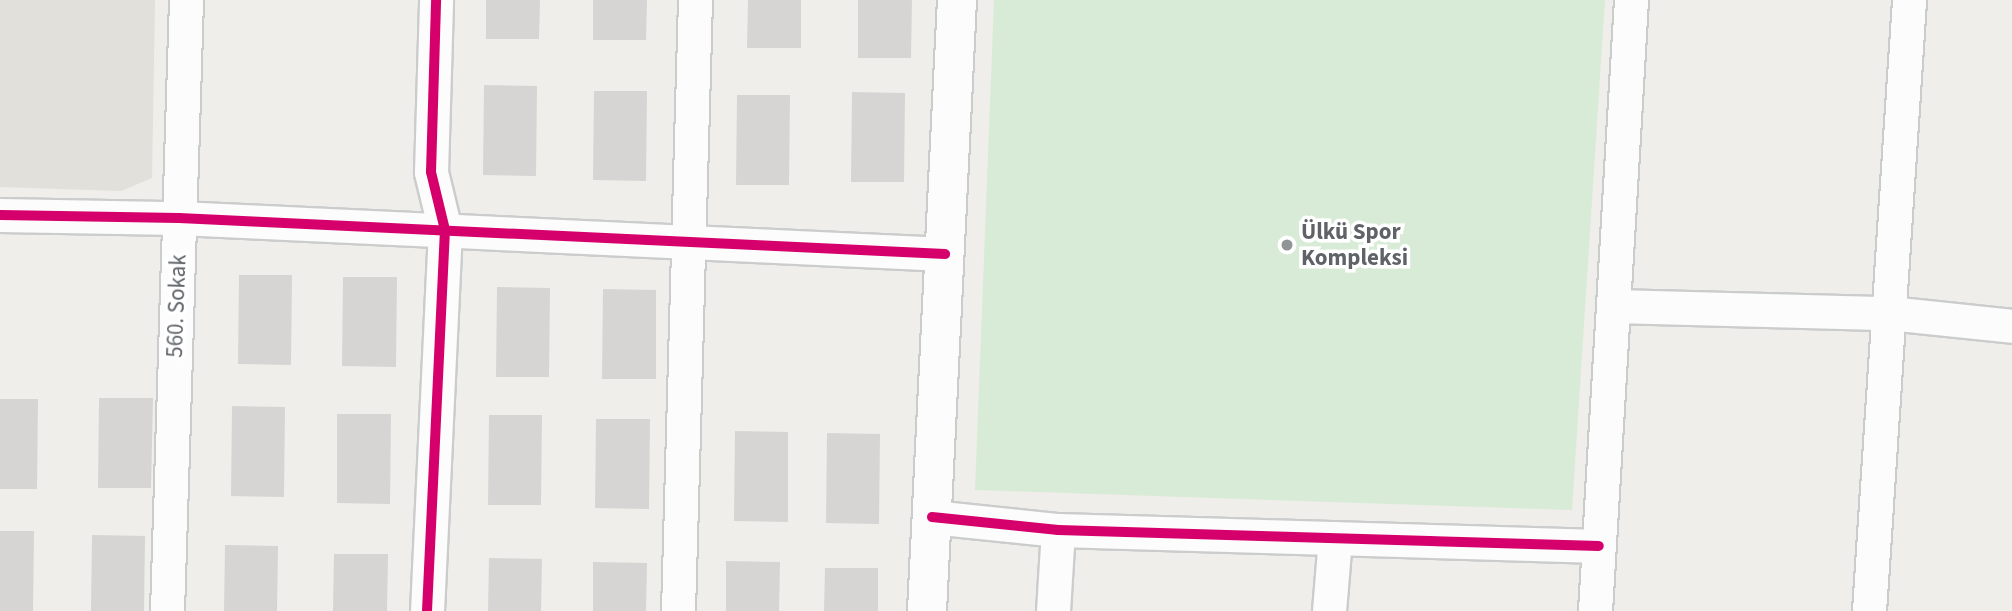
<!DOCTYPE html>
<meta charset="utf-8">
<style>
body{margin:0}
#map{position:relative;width:2012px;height:611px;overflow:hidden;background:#efeeea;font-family:"Source Sans 3",sans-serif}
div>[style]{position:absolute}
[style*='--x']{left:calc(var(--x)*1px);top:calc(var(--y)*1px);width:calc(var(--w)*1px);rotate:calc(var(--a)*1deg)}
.education>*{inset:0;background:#e2e0da}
.green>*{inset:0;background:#d8ebd6}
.building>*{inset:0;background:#d6d5d3}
.roads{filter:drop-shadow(2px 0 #cbcccc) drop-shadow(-2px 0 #cbcccc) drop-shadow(0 2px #cbcccc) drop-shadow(0 -2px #cbcccc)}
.minor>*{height:33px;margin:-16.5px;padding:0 16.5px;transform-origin:16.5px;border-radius:16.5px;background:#fdfcfc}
.tertiary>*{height:38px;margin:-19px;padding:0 19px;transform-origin:19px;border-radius:19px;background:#fdfcfc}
.cycleway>*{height:10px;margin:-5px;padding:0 5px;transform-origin:5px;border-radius:5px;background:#d6006c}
.dots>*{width:19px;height:19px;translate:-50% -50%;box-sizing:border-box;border:4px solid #fff;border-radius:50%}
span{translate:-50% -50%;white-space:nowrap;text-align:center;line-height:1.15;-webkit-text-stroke:7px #fff;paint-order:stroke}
.poi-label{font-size:23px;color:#5f6368;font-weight:700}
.left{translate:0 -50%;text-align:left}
.street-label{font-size:23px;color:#5f6368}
</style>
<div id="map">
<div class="education">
<div style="clip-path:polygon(0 0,155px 0,152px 178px,121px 191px,0 187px)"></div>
</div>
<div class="green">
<div style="clip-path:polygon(994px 0,1605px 0,1572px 510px,975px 490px)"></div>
</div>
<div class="building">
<div style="clip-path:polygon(486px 0,540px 0,539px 39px,486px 39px)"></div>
<div style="clip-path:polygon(593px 0,647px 0,646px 40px,593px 40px)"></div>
<div style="clip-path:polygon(748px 0,801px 0,801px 48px,747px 48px)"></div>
<div style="clip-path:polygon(858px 0,912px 0,911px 58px,858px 58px)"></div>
<div style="clip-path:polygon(484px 85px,537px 86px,536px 176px,483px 175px)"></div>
<div style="clip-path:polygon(594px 91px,647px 91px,646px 181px,593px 180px)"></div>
<div style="clip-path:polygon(852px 92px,905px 93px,904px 182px,851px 182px)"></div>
<div style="clip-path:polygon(737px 95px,790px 95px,789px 185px,736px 185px)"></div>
<div style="clip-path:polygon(239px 275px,292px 275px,291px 365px,238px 364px)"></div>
<div style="clip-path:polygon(343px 277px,397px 277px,396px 367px,342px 366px)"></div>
<div style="clip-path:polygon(497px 287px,550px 288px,549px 377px,496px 377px)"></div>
<div style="clip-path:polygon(603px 289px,656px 290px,656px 379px,602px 379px)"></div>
<div style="clip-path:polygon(99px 398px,153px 398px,151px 488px,98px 488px)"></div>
<div style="clip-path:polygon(0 399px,38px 399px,37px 489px,0 489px)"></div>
<div style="clip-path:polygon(232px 406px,285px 407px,284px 497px,231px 496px)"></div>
<div style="clip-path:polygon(337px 414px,391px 414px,390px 504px,337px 503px)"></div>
<div style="clip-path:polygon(489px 415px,542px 415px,541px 505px,488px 505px)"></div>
<div style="clip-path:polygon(596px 419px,650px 419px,649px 509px,595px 508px)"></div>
<div style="clip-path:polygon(735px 431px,788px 432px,788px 522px,734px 521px)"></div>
<div style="clip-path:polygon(827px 433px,880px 434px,879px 524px,826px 523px)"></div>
<div style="clip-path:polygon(0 531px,34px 531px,33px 611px,0 611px)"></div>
<div style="clip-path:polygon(92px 535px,145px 536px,144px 611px,91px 611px)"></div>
<div style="clip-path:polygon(225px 545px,278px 546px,277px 611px,224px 611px)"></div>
<div style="clip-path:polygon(334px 554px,388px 554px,387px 611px,333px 611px)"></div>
<div style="clip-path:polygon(489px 558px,542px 559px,541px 611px,488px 611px)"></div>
<div style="clip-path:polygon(726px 561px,780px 562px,779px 611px,726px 611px)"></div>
<div style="clip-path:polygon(593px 562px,647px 563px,646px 611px,593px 611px)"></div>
<div style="clip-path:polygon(825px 568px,878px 568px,878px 611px,824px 611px)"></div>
</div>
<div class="roads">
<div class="minor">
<div style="--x:0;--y:215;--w:179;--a:1"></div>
<div style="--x:179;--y:218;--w:767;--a:2.69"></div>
<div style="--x:1614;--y:306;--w:275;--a:1.5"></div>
<div style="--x:1889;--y:313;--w:124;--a:6"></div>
<div style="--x:932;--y:517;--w:127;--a:5.9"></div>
<div style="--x:1058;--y:530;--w:541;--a:1.69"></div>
<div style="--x:167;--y:611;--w:611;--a:-88.22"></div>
<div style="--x:427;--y:611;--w:381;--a:-87.3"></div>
<div style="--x:445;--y:230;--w:60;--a:-103.6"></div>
<div style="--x:431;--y:172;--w:172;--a:-88.3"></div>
<div style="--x:678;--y:611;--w:611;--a:-88.41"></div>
<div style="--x:1053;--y:611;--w:81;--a:-86.5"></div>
<div style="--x:1329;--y:611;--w:73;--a:-85.3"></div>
<div style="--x:1595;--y:611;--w:612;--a:-86.63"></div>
<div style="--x:1869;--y:611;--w:612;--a:-86.25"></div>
</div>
<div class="tertiary">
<div style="--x:927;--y:611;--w:612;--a:-87.19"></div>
</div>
</div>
<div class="cycleway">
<div style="--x:0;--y:215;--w:179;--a:1"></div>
<div style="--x:179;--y:218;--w:767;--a:2.69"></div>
<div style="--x:932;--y:517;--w:127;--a:5.9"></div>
<div style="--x:1058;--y:530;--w:541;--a:1.69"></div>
<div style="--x:427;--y:611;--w:381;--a:-87.3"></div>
<div style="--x:445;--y:230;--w:60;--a:-103.6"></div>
<div style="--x:431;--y:172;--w:172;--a:-88.3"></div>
</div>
<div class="dots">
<div style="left:1287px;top:245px;background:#919496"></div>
</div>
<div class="poi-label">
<span class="left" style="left:1301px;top:245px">Ülkü Spor<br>Kompleksi</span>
</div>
<div class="street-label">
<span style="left:177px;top:306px;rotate:-88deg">560. Sokak</span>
</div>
</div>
